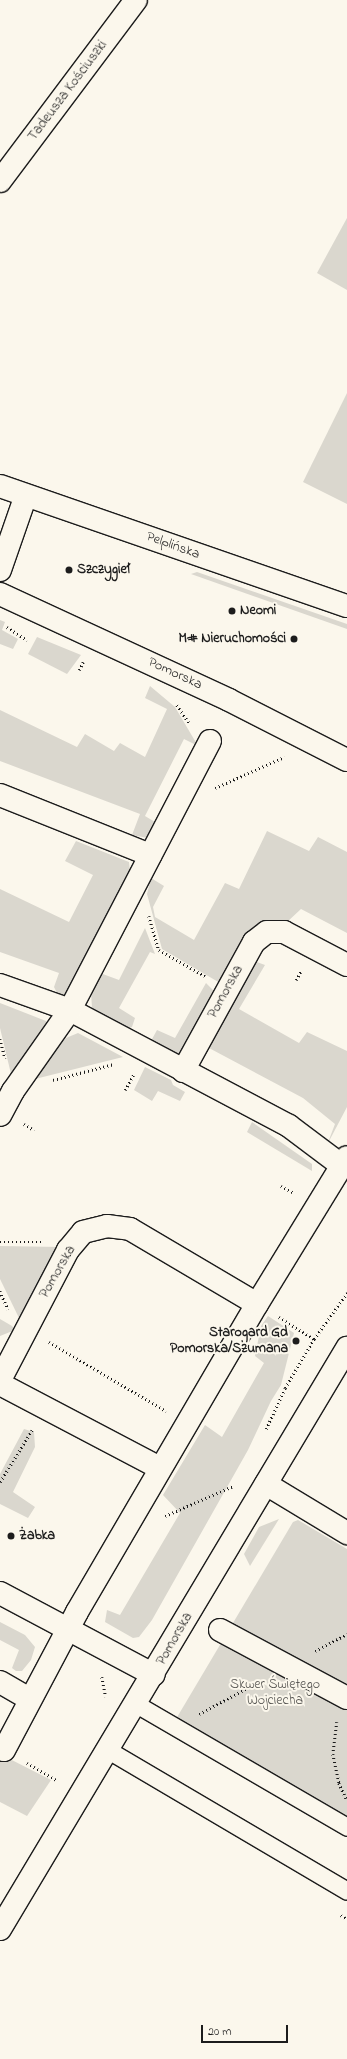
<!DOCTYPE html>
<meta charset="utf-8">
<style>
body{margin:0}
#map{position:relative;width:347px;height:2059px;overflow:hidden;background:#fbf7ec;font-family:"Indie Flower",sans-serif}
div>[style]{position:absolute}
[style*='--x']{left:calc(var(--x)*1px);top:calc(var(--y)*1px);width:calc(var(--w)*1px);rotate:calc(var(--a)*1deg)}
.green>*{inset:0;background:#dad7ce}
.path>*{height:2.5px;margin-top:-1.25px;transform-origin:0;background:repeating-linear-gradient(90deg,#1c1c1c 0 1px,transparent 0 4px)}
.roads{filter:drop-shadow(1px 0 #1c1c1c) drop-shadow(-1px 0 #1c1c1c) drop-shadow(0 1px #1c1c1c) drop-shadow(0 -1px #1c1c1c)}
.service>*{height:17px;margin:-8.5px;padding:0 8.5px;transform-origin:8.5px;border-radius:8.5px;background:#fbf7ec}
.pedestrian>*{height:22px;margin:-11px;padding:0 11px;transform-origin:11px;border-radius:11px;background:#fbf7ec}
.minor>*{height:22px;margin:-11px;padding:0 11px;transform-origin:11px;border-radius:11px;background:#fbf7ec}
.tertiary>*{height:22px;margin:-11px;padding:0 11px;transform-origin:11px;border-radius:11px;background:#fbf7ec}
.dots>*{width:11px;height:11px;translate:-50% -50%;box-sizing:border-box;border:2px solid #fbf7ec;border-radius:50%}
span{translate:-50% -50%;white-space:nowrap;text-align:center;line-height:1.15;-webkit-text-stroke:4px #fbf7ec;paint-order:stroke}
.street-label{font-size:14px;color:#1c1c1c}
.poi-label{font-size:14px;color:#1c1c1c;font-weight:700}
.left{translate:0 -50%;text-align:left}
.right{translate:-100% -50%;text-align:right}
.park-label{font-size:14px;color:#555451}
.scale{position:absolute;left:201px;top:2025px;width:87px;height:18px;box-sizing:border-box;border:2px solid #1c1c1c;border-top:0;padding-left:5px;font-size:12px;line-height:14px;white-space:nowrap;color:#1c1c1c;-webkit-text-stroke:3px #fbf7ec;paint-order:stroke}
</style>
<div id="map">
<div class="green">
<div style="clip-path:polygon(347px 218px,347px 290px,317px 273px)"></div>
<div style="clip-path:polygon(347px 393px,347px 504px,303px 482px)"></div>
<div style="clip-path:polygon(197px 572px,347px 624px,347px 629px,191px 574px)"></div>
<div style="clip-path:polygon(0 620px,5px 622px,2px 630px,18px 639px,13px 649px,0 644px)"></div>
<div style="clip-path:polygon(37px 637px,81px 655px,67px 674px,28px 654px)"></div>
<div style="clip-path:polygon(150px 686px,175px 707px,198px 746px,184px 739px,145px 816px,160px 825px,153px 839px,132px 835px,140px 814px,0 761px,0 710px,77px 747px,85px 734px,114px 751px,120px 743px,145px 757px,167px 709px,145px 698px)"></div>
<div style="clip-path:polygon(267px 831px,309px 851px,318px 837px,347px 852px,347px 933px,301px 909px,286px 923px,273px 921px,258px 924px,245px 937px,220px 983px,162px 949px,147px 894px,151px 878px,164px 886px,153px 907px,155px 917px,194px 940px,225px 883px,239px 889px)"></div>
<div style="clip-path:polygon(76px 841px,129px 862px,130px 872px,69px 994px,61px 996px,58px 995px,54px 987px,59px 973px,0 952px,0 889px,69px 922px,93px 875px,65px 861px)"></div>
<div style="clip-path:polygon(145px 928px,155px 954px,150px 952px,119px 1008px,135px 1018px,132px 1027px,127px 1029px,95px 1015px,92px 1008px,91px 992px,100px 973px,119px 980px)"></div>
<div style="clip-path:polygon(251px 960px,265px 965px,239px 1009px,299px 1043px,307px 1032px,347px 1051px,347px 1107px,327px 1145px,335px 1124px,303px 1098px,209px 1048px,198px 1068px,193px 1064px)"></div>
<div style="clip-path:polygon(206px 983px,216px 993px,181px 1056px,174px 1056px,151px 1041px,157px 1030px,175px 1038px)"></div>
<div style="clip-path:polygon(0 1003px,46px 1021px,47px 1026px,11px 1074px,0 1028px)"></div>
<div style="clip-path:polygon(78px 1033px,123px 1057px,27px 1081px,66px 1038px)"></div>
<div style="clip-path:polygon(145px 1067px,171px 1080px,173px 1085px,185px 1092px,180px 1101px,158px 1091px,152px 1101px,134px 1090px)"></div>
<div style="clip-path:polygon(252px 1122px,312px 1164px,312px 1171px,247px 1132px)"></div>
<div style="clip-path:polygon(0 1246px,61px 1247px,20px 1320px,0 1279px)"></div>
<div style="clip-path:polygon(268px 1316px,294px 1333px,281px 1385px,271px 1401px,248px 1450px,152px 1620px,139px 1637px,133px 1638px,105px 1622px,107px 1610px,120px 1615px,180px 1513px,163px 1495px,205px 1425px,222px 1437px,264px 1363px,255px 1356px,261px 1326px)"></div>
<div style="clip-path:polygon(0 1319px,12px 1326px,15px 1330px,0 1336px)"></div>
<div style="clip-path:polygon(24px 1429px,34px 1432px,35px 1447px,13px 1492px,35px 1507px,28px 1518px,0 1504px,0 1474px)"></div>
<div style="clip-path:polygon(279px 1519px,250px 1566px,244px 1554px,259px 1527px)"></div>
<div style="clip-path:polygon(298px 1520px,347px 1549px,347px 1818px,176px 1719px,293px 1522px)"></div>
<div style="clip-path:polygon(0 1622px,25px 1635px,35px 1647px,31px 1660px,22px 1671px,16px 1671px,12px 1668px,19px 1650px,0 1640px)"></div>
<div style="clip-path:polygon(0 1754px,51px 1780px,27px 1816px,0 1802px)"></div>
</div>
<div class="path">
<div style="--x:7;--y:627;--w:24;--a:33"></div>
<div style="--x:79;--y:670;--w:9;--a:-63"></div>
<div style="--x:177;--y:705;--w:23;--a:56"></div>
<div style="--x:215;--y:788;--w:76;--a:-24.2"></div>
<div style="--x:149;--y:916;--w:35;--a:74"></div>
<div style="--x:159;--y:950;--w:53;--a:29.5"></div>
<div style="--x:296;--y:980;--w:10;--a:-61"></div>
<div style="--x:0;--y:1039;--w:20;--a:75"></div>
<div style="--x:53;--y:1080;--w:63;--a:-14.7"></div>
<div style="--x:125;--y:1090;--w:18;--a:-61"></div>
<div style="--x:24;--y:1124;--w:12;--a:31"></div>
<div style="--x:281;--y:1186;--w:15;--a:28"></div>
<div style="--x:0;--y:1242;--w:42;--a:0"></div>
<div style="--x:0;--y:1291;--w:20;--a:66"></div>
<div style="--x:279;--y:1317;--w:41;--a:32.2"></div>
<div style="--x:49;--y:1342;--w:136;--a:30.5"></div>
<div style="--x:266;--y:1429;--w:45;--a:-65.1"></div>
<div style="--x:285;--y:1388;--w:57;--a:-59.4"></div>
<div style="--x:314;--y:1339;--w:57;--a:-54.3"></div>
<div style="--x:0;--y:1482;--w:61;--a:-58.4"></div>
<div style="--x:165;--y:1516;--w:74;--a:-23.8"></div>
<div style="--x:315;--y:1651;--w:36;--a:-28"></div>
<div style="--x:102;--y:1677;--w:20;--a:79"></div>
<div style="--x:199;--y:1714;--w:69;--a:-28.4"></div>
<div style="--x:337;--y:1722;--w:32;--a:97"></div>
<div style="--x:333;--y:1754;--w:30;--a:78"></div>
<div style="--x:339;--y:1783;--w:17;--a:65"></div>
<div style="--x:27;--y:1763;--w:34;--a:30"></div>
<div style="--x:341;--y:1915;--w:7;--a:34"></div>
</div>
<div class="roads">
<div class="service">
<div style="--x:136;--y:1704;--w:244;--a:30.2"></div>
<div style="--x:108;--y:1750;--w:277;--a:30.5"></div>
</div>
<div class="pedestrian">
<div style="--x:220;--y:1630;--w:144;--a:28.2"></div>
</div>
<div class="minor">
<div style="--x:0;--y:486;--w:367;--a:19.1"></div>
<div style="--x:0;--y:570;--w:79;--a:-70.9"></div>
<div style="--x:0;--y:594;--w:252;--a:24.8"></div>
<div style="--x:229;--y:700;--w:132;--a:27"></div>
<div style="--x:210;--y:741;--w:303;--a:117.5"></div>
<div style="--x:70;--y:1010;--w:248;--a:27.9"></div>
<div style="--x:289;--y:1126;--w:65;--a:36.9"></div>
<div style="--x:0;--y:795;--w:162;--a:21.8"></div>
<div style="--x:0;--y:985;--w:74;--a:19.7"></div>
<div style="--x:70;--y:1010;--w:99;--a:125.1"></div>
<div style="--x:13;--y:1091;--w:27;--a:118"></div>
<div style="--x:183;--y:1071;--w:147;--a:-61.2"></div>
<div style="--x:254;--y:942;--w:16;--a:-38"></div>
<div style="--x:267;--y:932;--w:17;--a:0"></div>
<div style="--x:284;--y:932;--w:71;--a:27.6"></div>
<div style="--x:0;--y:1380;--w:147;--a:-62.4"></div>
<div style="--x:68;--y:1250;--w:23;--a:-50"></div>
<div style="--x:83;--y:1232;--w:25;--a:-14"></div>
<div style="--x:107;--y:1226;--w:23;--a:7"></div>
<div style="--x:130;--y:1229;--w:147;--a:30.6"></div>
<div style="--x:0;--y:1384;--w:181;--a:27.7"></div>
<div style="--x:266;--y:1484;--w:95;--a:31.2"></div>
<div style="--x:0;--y:1593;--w:174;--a:28"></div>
<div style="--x:0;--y:1682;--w:34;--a:30"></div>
<div style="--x:0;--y:1748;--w:4;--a:27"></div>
<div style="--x:4;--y:1750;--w:156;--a:-62.1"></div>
<div style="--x:77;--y:1612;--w:357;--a:-59.7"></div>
<div style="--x:257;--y:1304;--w:172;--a:-58.5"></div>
</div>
<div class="tertiary">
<div style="--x:0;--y:181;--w:226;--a:-53.1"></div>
<div style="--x:0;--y:1929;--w:677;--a:-59.15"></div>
</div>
</div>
<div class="dots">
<div style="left:69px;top:570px;background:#1c1c1c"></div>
<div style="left:232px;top:611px;background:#1c1c1c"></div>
<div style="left:294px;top:639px;background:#1c1c1c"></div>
<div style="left:296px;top:1341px;background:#1c1c1c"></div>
<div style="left:11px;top:1536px;background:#1c1c1c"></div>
</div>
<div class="street-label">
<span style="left:68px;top:91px;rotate:-53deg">Tadeusza Kościuszki</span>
<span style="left:173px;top:546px;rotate:20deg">Pelplińska</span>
<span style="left:175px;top:674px;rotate:25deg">Pomorska</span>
<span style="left:226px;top:992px;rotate:-61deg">Pomorska</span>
<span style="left:58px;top:1272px;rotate:-60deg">Pomorska</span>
<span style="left:175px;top:1639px;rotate:-60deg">Pomorska</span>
</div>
<div class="poi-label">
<span class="left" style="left:77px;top:570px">Szczygieł</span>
<span class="left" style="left:240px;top:611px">Neomi</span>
<span class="right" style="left:286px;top:639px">M# Nieruchomości</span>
<span class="right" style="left:288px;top:1341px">Starogard Gd<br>Pomorska/Szumana</span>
<span class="left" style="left:19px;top:1536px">Żabka</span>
</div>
<div class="park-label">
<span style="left:275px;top:1693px">Skwer Świętego<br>Wojciecha</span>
</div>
<div class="scale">20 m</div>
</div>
